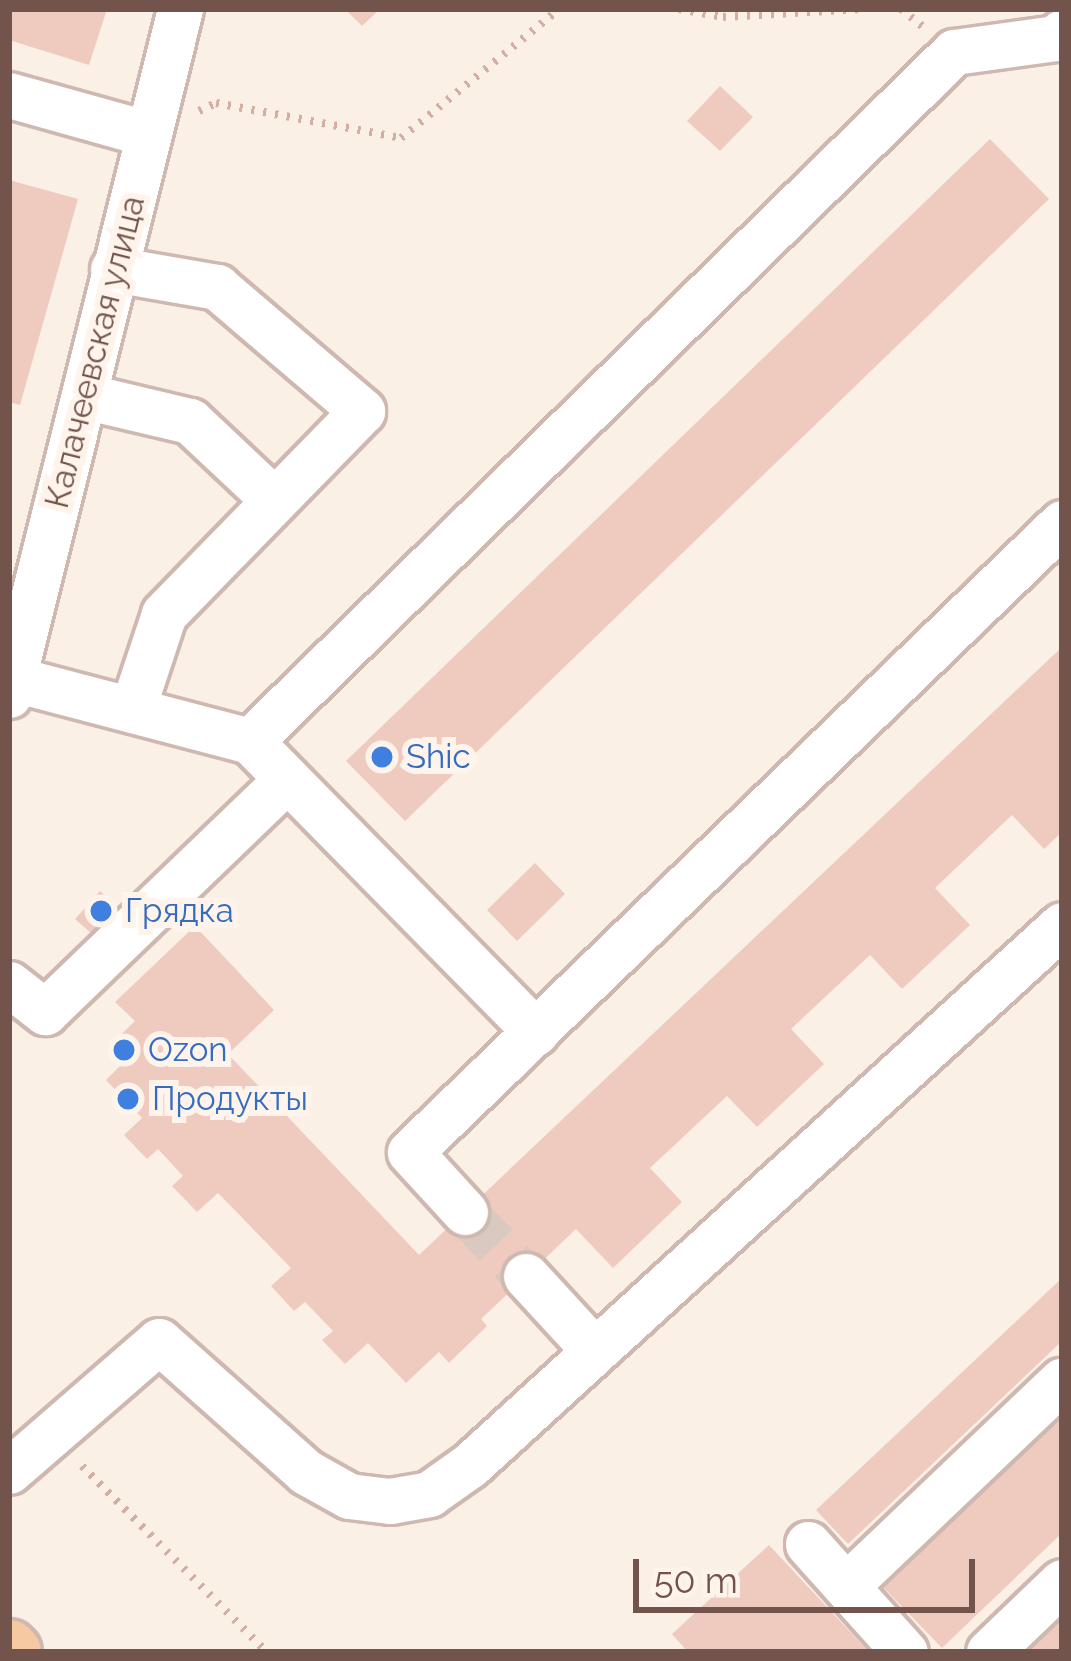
<!DOCTYPE html>
<meta charset="utf-8">
<style>
body{margin:0}
#map{position:relative;width:1071px;height:1661px;overflow:hidden;background:#fbf0e6;font-family:Raleway,sans-serif}
div>[style]{position:absolute}
[style*='--x']{left:calc(var(--x)*1px);top:calc(var(--y)*1px);width:calc(var(--w)*1px);rotate:calc(var(--a)*1deg)}
.building>*{inset:0;background:#efcabf}
.minor-tunnel>*{height:45px;margin-top:-22.5px;transform-origin:0;background:repeating-linear-gradient(90deg,#d9c9c0 0 45px,transparent 0 67px)}
.path>*{height:8px;margin-top:-4px;transform-origin:0;background:repeating-linear-gradient(90deg,#d4ada3 0 3px,transparent 0 12px)}
.roads{filter:drop-shadow(3px 0 #ceb8b0) drop-shadow(-3px 0 #ceb8b0) drop-shadow(0 3px #ceb8b0) drop-shadow(0 -3px #ceb8b0)}
.minor>*{height:45px;margin:-22.5px;padding:0 22.5px;transform-origin:22.5px;border-radius:22.5px;background:#fff}
.major>*{height:54px;margin:-27px;padding:0 27px;transform-origin:27px;border-radius:27px;background:#f6c9a3}
.dots>*{width:33px;height:33px;translate:-50% -50%;box-sizing:border-box;border:6px solid #fef4ec;border-radius:50%}
span{translate:-50% -50%;white-space:nowrap;text-align:center;line-height:1.15;-webkit-text-stroke:12px #fef4ec;paint-order:stroke}
.street-label{font-size:33px;color:#73544c}
.shop-label{font-size:33px;color:#366cbe}
.left{translate:0 -50%;text-align:left}
.frame{position:absolute;inset:0;border:12px solid #73544c;pointer-events:none}
.scale{position:absolute;left:633px;top:1559px;width:342px;height:54px;box-sizing:border-box;border:6px solid #73544c;border-top:0;padding-left:15px;font-size:36px;line-height:42px;white-space:nowrap;color:#73544c;-webkit-text-stroke:9px #fef4ec;paint-order:stroke}
</style>
<div id="map">
<div class="building">
<div style="clip-path:polygon(9px 9px,107px 9px,89px 65px,9px 40px)"></div>
<div style="clip-path:polygon(345px 9px,380px 9px,362px 26px)"></div>
<div style="clip-path:polygon(720px 86px,753px 117px,720px 151px,687px 121px)"></div>
<div style="clip-path:polygon(990px 139px,1049px 199px,405px 821px,346px 761px)"></div>
<div style="clip-path:polygon(9px 180px,78px 199px,20px 405px,9px 402px)"></div>
<div style="clip-path:polygon(1062px 647px,1062px 832px,1044px 849px,1012px 815px,935px 888px,970px 925px,902px 989px,870px 955px,791px 1029px,824px 1064px,757px 1127px,727px 1096px,650px 1168px,682px 1202px,613px 1268px,576px 1229px,481px 1319px,487px 1326px,449px 1363px,439px 1352px,406px 1383px,368px 1343px,345px 1364px,322px 1340px,333px 1331px,305px 1302px,294px 1311px,271px 1286px,291px 1268px,218px 1193px,197px 1212px,172px 1186px,183px 1176px,158px 1149px,147px 1159px,124px 1135px,142px 1118px,106px 1080px,122px 1064px,107px 1048px,135px 1021px,115px 1002px,195px 926px,274px 1010px,228px 1054px,419px 1255px)"></div>
<div style="clip-path:polygon(535px 863px,565px 894px,517px 941px,487px 910px)"></div>
<div style="clip-path:polygon(100px 891px,126px 914px,101px 942px,75px 919px)"></div>
<div style="clip-path:polygon(1062px 1278px,1062px 1341px,848px 1544px,816px 1510px)"></div>
<div style="clip-path:polygon(1062px 1411px,1062px 1533px,942px 1648px,881px 1585px)"></div>
<div style="clip-path:polygon(769px 1545px,869px 1652px,688px 1652px,672px 1634px)"></div>
<div style="clip-path:polygon(1062px 1610px,1062px 1652px,1017px 1652px)"></div>
</div>
<div class="minor-tunnel">
<div style="--x:465;--y:1212;--w:88;--a:46.4"></div>
</div>
<div class="path">
<div style="--x:679;--y:9;--w:45;--a:10.3"></div>
<div style="--x:723;--y:17;--w:139;--a:-3.3"></div>
<div style="--x:901;--y:9;--w:28;--a:39"></div>
<div style="--x:199;--y:111;--w:19;--a:-25"></div>
<div style="--x:216;--y:103;--w:188;--a:10.7"></div>
<div style="--x:401;--y:138;--w:204;--a:-39.2"></div>
<div style="--x:82;--y:1466;--w:262;--a:45.2"></div>
</div>
<div class="roads">
<div class="minor">
<div style="--x:9;--y:95;--w:145;--a:15.6"></div>
<div style="--x:113;--y:269;--w:106;--a:9.8"></div>
<div style="--x:217;--y:287;--w:191;--a:40.5"></div>
<div style="--x:362;--y:411;--w:284;--a:134.3"></div>
<div style="--x:164;--y:614;--w:101;--a:108.4"></div>
<div style="--x:84;--y:396;--w:109;--a:13.3"></div>
<div style="--x:190;--y:421;--w:114;--a:43.2"></div>
<div style="--x:14;--y:679;--w:244;--a:14.7"></div>
<div style="--x:250;--y:741;--w:985;--a:-44.38"></div>
<div style="--x:954;--y:52;--w:103;--a:-7.8"></div>
<div style="--x:1056;--y:38;--w:8;--a:-45"></div>
<div style="--x:9;--y:695;--w:707;--a:-76"></div>
<div style="--x:250;--y:741;--w:408;--a:45.5"></div>
<div style="--x:9;--y:984;--w:46;--a:37.9"></div>
<div style="--x:45;--y:1012;--w:336;--a:-43.9"></div>
<div style="--x:465;--y:1212;--w:81;--a:-132.5"></div>
<div style="--x:410;--y:1152;--w:906;--a:-43.97"></div>
<div style="--x:526;--y:1276;--w:100;--a:47.4"></div>
<div style="--x:9;--y:1471;--w:198;--a:-40.9"></div>
<div style="--x:159;--y:1341;--w:197;--a:41.7"></div>
<div style="--x:306;--y:1472;--w:49;--a:29.2"></div>
<div style="--x:349;--y:1496;--w:41;--a:7"></div>
<div style="--x:390;--y:1501;--w:40;--a:-10"></div>
<div style="--x:429;--y:1494;--w:50;--a:-35.3"></div>
<div style="--x:470;--y:1465;--w:801;--a:-42.37"></div>
<div style="--x:808;--y:1544;--w:145;--a:48.1"></div>
<div style="--x:846;--y:1586;--w:298;--a:-43.6"></div>
<div style="--x:989;--y:1652;--w:101;--a:-43.8"></div>
</div>
<div class="major">
<div style="--x:9;--y:1647;--w:7;--a:45"></div>
</div>
</div>
<div class="dots">
<div style="left:382px;top:757px;background:#3f7fe0"></div>
<div style="left:101px;top:911px;background:#3f7fe0"></div>
<div style="left:124px;top:1050px;background:#3f7fe0"></div>
<div style="left:128px;top:1099px;background:#3f7fe0"></div>
</div>
<div class="street-label">
<span style="left:95px;top:352px;rotate:-76deg">Калачеевская улица</span>
</div>
<div class="shop-label">
<span class="left" style="left:406px;top:757px">Shic</span>
<span class="left" style="left:125px;top:911px">Грядка</span>
<span class="left" style="left:148px;top:1050px">Ozon</span>
<span class="left" style="left:152px;top:1099px">Продукты</span>
</div>
<div class="frame"></div>
<div class="scale">50 m</div>
</div>
